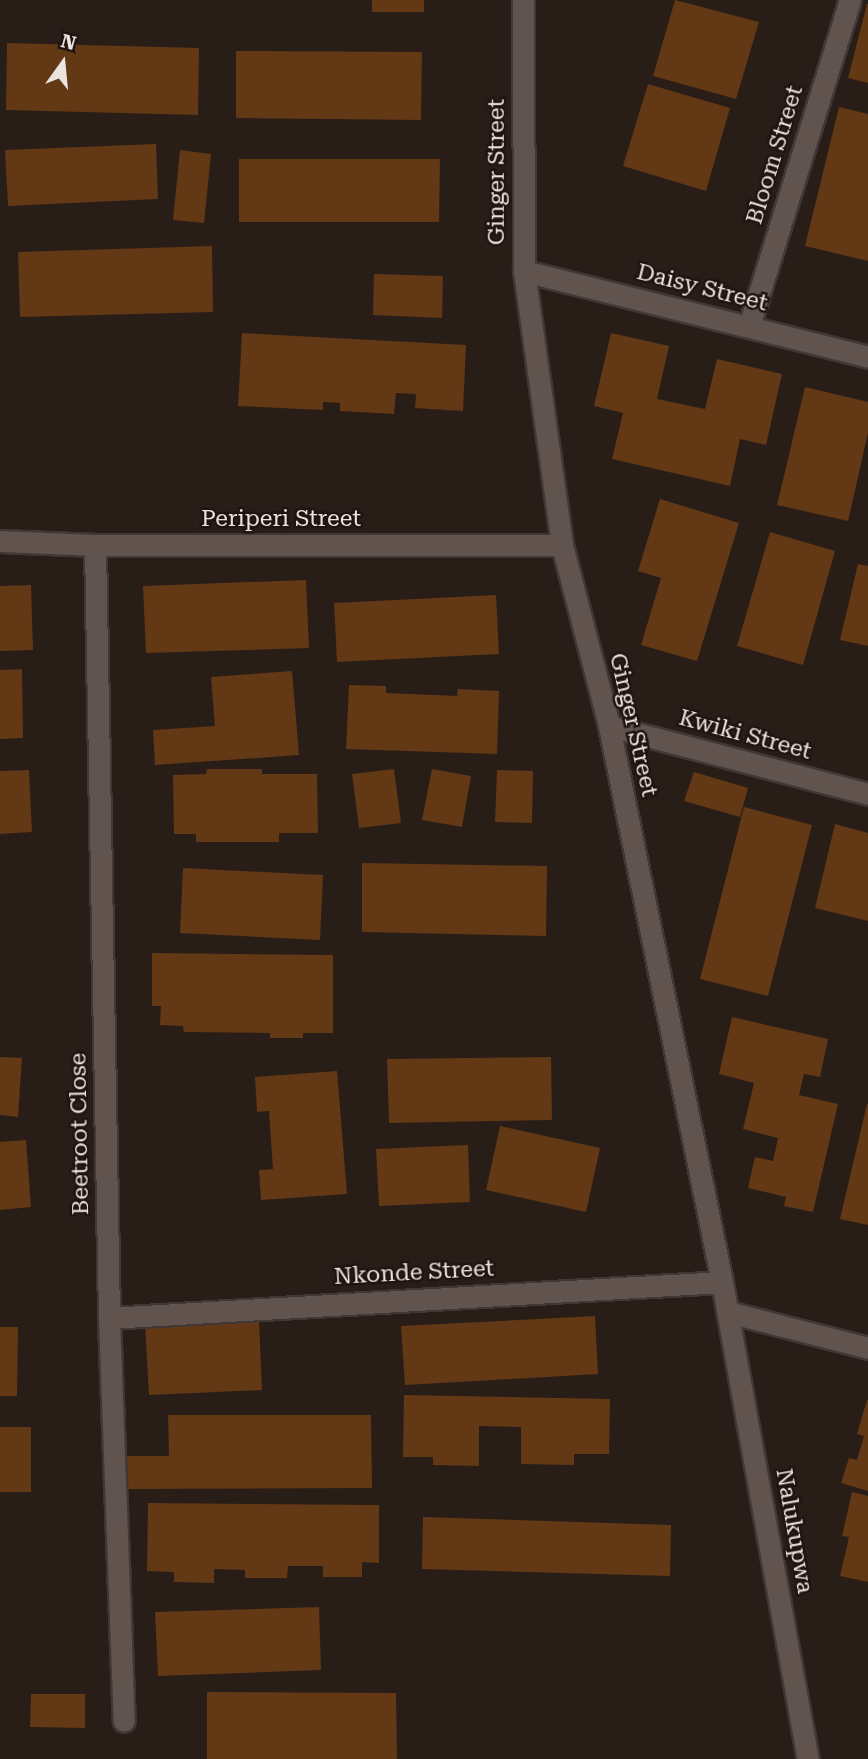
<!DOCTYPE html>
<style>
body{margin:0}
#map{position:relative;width:868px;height:1759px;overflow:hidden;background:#291d18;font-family:"Roboto Serif",serif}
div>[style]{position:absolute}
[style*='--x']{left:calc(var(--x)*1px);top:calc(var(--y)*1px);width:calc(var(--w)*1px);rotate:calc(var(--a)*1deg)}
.building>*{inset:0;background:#623815}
.roads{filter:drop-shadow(2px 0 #413734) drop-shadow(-2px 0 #413734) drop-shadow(0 2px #413734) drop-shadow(0 -2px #413734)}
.street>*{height:21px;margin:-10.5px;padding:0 10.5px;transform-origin:10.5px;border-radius:10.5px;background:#61534d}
span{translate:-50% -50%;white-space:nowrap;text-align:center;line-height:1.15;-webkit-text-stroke:5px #1f140f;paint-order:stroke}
.street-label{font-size:23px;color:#ebe3df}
.north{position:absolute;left:28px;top:28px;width:70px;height:70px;-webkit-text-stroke:5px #1f140f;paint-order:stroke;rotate:15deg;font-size:19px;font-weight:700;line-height:28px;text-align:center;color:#ebe3df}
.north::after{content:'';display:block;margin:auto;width:24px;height:32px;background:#ebe3df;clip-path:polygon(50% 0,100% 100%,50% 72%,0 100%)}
</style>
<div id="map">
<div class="building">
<div style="clip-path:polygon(372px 0,424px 0,424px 12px,372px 12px)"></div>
<div style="clip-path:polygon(675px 0,759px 22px,736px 99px,653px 76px)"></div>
<div style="clip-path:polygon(867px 4px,868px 4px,868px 83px,848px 78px)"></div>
<div style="clip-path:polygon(7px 43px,199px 48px,198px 115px,6px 110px)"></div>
<div style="clip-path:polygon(236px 51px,422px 52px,421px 120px,236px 118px)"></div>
<div style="clip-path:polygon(648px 84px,730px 108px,706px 191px,623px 166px)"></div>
<div style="clip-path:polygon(839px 107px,868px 114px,868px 261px,805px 246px)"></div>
<div style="clip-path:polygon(156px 144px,158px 199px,8px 206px,5px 150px)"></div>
<div style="clip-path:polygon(180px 150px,211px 154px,204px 223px,173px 220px)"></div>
<div style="clip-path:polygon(239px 159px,440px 159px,439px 222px,239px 222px)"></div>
<div style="clip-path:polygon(212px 246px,213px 312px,20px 317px,18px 252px)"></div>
<div style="clip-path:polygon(374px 274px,443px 276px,442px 318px,373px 315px)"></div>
<div style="clip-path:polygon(242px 333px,466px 345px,463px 411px,415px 408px,416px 394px,396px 393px,394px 414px,340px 411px,340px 403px,323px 402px,323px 410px,238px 406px)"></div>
<div style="clip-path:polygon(611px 333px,669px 346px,657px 399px,705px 409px,717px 359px,782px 374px,766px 445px,740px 439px,730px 486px,612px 459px,623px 413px,594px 406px)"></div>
<div style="clip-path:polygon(805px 387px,868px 402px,868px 433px,848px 521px,777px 505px)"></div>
<div style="clip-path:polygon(660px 499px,739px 523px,697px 661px,641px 645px,661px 578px,638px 571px)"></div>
<div style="clip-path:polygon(770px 532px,835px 551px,803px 665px,737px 646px)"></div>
<div style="clip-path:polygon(858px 564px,868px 566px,868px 646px,840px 640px)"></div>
<div style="clip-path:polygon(306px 580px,309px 648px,146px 653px,143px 586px)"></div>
<div style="clip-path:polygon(31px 585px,33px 650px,0 651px,0 586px)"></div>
<div style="clip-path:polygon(496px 595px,499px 654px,337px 662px,334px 603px)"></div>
<div style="clip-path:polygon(22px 669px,23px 738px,0 739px,0 670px)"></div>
<div style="clip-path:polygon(292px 671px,299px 755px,155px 765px,153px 730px,215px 726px,211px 677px)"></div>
<div style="clip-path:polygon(349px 685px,386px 686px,386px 693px,457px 696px,458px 689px,499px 691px,497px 754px,346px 749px)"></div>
<div style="clip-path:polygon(207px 769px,262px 769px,262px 774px,317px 774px,318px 833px,279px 833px,279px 842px,196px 842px,196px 834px,174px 834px,173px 775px,206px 774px)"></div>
<div style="clip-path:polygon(394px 769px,401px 823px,359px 828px,352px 774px)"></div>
<div style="clip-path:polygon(432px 769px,471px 776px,462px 827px,422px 820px)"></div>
<div style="clip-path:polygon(29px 770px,32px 832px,0 834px,0 771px)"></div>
<div style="clip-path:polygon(497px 770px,533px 771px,532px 823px,495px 822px)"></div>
<div style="clip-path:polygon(694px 772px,748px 788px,740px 817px,684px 801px)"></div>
<div style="clip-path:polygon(744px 807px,812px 825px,768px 996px,700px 979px)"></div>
<div style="clip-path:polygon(835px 824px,868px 833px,868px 921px,815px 908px)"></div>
<div style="clip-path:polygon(362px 863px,547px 866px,546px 936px,362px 932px)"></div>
<div style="clip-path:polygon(183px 868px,323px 875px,320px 940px,180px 933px)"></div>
<div style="clip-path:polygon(152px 953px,333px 955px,333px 1033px,303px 1033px,303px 1038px,270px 1038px,270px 1033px,184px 1032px,183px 1026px,160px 1025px,161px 1006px,152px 1006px)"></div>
<div style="clip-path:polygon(732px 1017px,828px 1039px,820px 1077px,804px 1074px,799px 1095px,838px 1104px,813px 1212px,784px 1206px,786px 1197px,748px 1188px,755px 1157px,773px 1161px,778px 1138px,743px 1129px,754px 1083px,719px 1074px)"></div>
<div style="clip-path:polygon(0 1057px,22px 1058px,18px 1117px,0 1115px)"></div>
<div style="clip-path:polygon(551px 1057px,552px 1120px,389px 1123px,387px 1059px)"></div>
<div style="clip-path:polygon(337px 1071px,347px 1194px,261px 1200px,259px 1170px,273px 1169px,269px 1111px,257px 1112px,255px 1077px)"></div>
<div style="clip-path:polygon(867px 1104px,868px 1104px,868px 1225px,840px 1219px)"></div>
<div style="clip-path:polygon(500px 1126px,600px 1148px,586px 1212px,486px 1190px)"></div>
<div style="clip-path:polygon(26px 1140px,31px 1207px,0 1210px,0 1142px)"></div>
<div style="clip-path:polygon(468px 1145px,470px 1202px,379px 1206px,376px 1149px)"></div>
<div style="clip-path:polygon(595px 1316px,598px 1374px,405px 1385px,401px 1326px)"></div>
<div style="clip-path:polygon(259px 1320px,262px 1390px,149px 1395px,145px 1325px)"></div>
<div style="clip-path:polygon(0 1327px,18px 1327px,17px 1396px,0 1396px)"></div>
<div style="clip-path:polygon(404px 1395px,610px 1399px,609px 1454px,574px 1454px,574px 1465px,521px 1464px,521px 1427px,479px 1426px,479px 1466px,433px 1465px,433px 1457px,403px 1457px)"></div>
<div style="clip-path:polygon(867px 1400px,868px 1400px,868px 1491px,841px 1483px,849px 1458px,857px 1460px,864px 1436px,857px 1434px)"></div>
<div style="clip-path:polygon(168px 1415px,371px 1415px,372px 1488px,127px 1489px,127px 1456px,169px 1456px)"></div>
<div style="clip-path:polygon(0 1427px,31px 1427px,31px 1492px,0 1492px)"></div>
<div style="clip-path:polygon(852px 1492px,868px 1496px,868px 1582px,840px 1576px,849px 1537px,842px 1536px)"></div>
<div style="clip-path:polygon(148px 1503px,379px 1505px,379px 1563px,362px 1562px,362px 1577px,323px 1577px,323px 1566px,288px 1566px,287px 1578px,245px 1578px,245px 1570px,214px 1569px,214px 1583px,174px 1582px,174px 1572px,147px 1571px)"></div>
<div style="clip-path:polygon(423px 1517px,671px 1525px,670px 1576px,422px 1569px)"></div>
<div style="clip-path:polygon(319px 1607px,321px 1670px,158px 1676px,155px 1612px)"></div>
<div style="clip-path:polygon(207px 1692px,396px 1693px,397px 1759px,207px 1759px)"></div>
<div style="clip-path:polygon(31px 1694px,85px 1694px,85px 1728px,30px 1727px)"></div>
</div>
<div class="roads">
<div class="street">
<div style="--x:523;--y:0;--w:271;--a:89.8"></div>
<div style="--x:524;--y:271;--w:277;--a:82.1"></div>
<div style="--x:562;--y:545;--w:187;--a:75.4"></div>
<div style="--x:609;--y:726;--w:567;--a:78.51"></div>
<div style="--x:722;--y:1282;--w:485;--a:79.8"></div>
<div style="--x:524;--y:271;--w:355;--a:14"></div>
<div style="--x:749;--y:326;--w:341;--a:-72.8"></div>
<div style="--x:0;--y:541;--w:95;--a:2.4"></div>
<div style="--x:95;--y:545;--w:467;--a:0"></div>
<div style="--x:95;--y:545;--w:773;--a:88.96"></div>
<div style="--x:109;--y:1318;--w:403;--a:87.9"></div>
<div style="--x:609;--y:726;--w:268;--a:14.7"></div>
<div style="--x:728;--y:1312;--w:145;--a:14.4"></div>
<div style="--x:109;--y:1318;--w:614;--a:-3.36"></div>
</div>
</div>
<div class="street-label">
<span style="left:775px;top:155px;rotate:-73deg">Bloom Street</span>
<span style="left:497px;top:172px;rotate:-90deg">Ginger Street</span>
<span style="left:702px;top:288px;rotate:14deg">Daisy Street</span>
<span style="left:281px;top:519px">Periperi Street</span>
<span style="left:633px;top:725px;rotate:77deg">Ginger Street</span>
<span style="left:745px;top:735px;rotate:15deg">Kwiki Street</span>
<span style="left:80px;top:1134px;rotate:-91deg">Beetroot Close</span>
<span style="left:414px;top:1273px;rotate:-3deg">Nkonde Street</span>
<span style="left:794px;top:1531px;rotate:80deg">Nalukupwa</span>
</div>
<div class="north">N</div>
</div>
